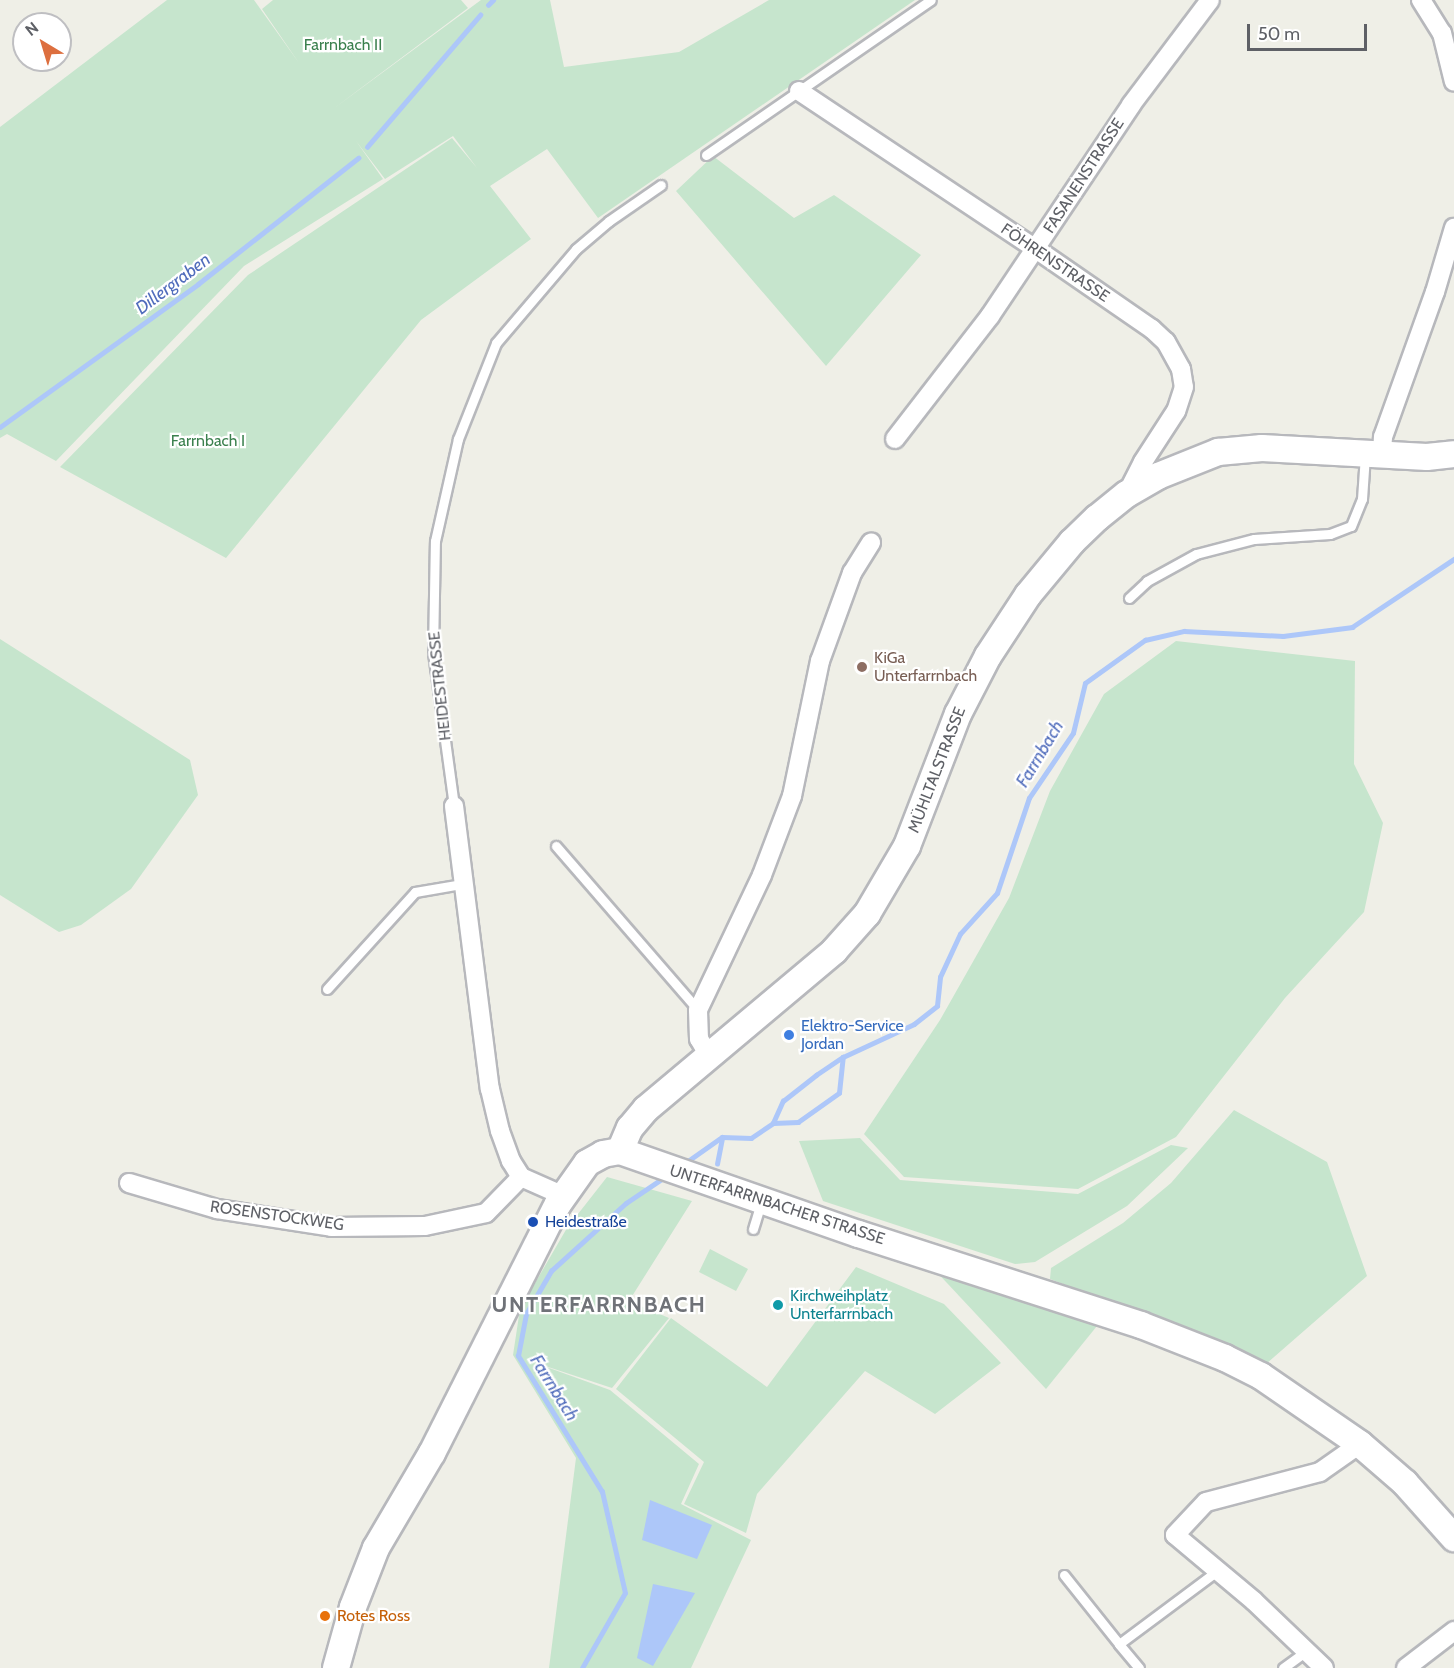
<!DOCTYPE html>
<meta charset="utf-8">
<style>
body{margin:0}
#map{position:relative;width:1454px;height:1668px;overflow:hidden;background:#efefe7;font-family:Cabin,sans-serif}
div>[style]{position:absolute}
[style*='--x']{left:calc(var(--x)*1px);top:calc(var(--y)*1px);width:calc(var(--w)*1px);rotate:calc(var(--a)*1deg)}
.green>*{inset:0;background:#c6e5cd}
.water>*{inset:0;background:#adc7f9}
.stream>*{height:4.5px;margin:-2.25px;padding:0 2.25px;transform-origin:2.25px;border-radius:2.25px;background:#adc7f9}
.roads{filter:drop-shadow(2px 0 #b7b8bc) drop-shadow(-2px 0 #b7b8bc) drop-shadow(0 2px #b7b8bc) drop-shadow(0 -2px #b7b8bc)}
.lane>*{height:9px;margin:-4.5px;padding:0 4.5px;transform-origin:4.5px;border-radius:4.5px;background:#fff}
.street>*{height:18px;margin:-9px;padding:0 9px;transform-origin:9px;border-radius:9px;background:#fff}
.secondary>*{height:26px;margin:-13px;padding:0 13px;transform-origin:13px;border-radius:13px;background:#fff}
.dots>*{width:16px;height:16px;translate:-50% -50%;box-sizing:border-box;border:3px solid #fff;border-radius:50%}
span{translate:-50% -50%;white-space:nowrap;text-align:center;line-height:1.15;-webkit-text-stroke:4.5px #fff;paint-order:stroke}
.park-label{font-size:16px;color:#3b804e}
.street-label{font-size:16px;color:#5e6066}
.education-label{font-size:16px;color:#785e54}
.left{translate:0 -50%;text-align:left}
.shop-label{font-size:16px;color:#366cbe}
.transit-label{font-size:16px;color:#164399}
.culture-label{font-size:16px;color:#0d838f}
.food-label{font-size:16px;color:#c56008}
.water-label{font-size:18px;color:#516dbc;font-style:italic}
.district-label{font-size:22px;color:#6f7278;font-weight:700;letter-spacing:1.5px}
.north{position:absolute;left:12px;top:12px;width:60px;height:60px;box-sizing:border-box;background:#fff;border:2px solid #bfbfc2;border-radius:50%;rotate:322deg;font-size:16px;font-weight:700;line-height:24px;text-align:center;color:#5e6066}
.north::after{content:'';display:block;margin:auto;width:21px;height:27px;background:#dd6f3f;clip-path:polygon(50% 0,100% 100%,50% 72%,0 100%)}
.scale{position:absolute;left:1247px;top:24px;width:120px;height:27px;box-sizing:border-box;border:3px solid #5e6066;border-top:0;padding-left:8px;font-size:18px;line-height:21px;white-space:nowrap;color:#5e6066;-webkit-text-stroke:4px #fff;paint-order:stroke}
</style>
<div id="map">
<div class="green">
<div style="clip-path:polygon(167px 0,254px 0,299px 63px,262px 9px,273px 0,461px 0,468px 8px,333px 109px,481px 0,550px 0,564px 67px,679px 52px,769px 0,915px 0,598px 218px,547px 149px,490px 186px,531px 239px,421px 320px,226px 558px,60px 467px,248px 275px,452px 138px,477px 168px,453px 136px,385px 179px,356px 141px,383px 179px,244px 266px,56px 461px,7px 434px,0 438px,0 127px)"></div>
<div style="clip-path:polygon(713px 156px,794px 218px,834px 195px,921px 255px,826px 366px,676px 191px)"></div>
<div style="clip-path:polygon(0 639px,190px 760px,198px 795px,131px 889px,81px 925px,59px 932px,0 895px)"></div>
<div style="clip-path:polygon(1176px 641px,1355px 661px,1354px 764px,1383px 823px,1364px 912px,1285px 998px,1176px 1137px,1078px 1189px,904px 1177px,864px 1134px,940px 1020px,1009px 898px,1050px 791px,1104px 694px)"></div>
<div style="clip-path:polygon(1234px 1110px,1327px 1162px,1367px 1276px,1266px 1364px,1231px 1347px,1050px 1279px,1051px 1268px,1123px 1223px,1171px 1183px)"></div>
<div style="clip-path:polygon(860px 1138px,900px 1180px,1078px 1194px,1171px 1145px,1188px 1148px,1127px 1206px,1035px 1262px,1015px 1264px,823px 1201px,799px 1141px)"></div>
<div style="clip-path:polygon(607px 1177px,692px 1201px,629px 1301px,669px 1318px,612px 1388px,530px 1361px,610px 1390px,699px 1464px,681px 1504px,751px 1540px,691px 1668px,549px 1668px,576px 1458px,513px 1355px,520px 1309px,567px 1228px)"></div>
<div style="clip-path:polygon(710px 1249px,748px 1269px,736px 1291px,699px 1272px)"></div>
<div style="clip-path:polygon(856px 1267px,944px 1304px,1001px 1363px,935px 1414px,865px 1371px,757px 1494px,746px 1533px,684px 1504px,704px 1462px,616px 1389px,671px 1318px,767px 1387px)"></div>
<div style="clip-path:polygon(933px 1268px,1101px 1321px,1046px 1389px)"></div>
</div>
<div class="water">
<div style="clip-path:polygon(650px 1500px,712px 1525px,697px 1559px,642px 1540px)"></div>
<div style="clip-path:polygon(653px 1584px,695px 1593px,653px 1666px,637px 1658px)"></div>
</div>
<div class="stream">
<div style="--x:488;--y:5;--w:7;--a:-45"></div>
<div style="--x:367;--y:147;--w:174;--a:-49.4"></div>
<div style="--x:0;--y:427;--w:244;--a:-35.8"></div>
<div style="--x:198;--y:284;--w:204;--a:-38.2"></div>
<div style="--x:773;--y:1123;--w:25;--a:-2"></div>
<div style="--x:798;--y:1122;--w:50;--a:-35.3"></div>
<div style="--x:839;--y:1093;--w:36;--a:-84"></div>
<div style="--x:685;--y:1163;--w:45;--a:-35.1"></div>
<div style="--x:722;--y:1137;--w:29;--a:2"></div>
<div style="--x:751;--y:1138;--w:27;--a:-34"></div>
<div style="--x:773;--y:1123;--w:24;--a:-66"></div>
<div style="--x:783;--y:1101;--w:42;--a:-38.2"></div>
<div style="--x:816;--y:1075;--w:32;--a:-34"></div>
<div style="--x:843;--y:1057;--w:78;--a:-24.9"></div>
<div style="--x:914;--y:1024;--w:29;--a:-38"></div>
<div style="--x:937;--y:1006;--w:29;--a:-84"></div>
<div style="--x:940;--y:977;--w:47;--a:-65.1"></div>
<div style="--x:960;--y:934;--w:55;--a:-47.9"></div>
<div style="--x:997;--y:893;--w:100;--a:-71.4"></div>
<div style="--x:1029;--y:798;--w:78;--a:-55.9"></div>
<div style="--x:1073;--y:733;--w:51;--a:-76.5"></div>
<div style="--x:1085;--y:683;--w:74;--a:-35.6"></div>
<div style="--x:1145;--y:640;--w:40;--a:-13"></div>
<div style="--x:1184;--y:631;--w:99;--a:2.9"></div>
<div style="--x:1283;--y:636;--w:70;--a:-7.4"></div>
<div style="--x:1352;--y:627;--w:123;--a:-33.7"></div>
<div style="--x:717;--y:1164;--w:26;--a:-79"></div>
<div style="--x:582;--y:1668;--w:86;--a:-60.2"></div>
<div style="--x:625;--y:1593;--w:104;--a:-102.8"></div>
<div style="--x:602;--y:1492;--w:160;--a:-121.7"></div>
<div style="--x:518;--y:1356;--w:43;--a:-79.2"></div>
<div style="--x:526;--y:1314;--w:50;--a:-59.8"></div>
<div style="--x:551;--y:1271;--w:101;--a:-42.2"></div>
<div style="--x:626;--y:1203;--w:48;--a:-34"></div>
</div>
<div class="roads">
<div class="lane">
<div style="--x:706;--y:155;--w:273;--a:-34.6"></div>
<div style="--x:1129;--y:598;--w:25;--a:-43"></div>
<div style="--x:1147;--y:581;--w:56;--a:-28.9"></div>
<div style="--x:1196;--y:554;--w:60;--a:-14.5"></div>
<div style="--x:1254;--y:539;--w:76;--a:-3.8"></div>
<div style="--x:1330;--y:534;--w:22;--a:-21"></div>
<div style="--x:1351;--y:526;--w:29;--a:-68"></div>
<div style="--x:1362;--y:499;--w:44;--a:-86.1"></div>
<div style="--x:454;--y:806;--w:155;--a:-97.8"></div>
<div style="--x:433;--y:652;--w:111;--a:-89"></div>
<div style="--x:435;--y:541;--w:105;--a:-77.3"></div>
<div style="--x:458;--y:439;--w:103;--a:-68.4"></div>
<div style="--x:496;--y:343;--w:123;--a:-49.6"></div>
<div style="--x:576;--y:249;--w:43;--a:-40.3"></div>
<div style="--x:609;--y:221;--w:63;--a:-34.7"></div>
<div style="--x:556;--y:846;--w:217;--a:49.1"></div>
<div style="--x:327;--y:989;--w:131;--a:-47.8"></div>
<div style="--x:415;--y:892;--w:48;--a:-9.7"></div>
<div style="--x:753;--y:1229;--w:28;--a:-73"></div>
<div style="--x:1064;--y:1575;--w:88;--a:51.4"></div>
<div style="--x:1139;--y:1668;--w:31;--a:-130"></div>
<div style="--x:1119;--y:1644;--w:122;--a:-36.7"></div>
<div style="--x:1283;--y:1668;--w:29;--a:-36"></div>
</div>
<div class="street">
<div style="--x:1421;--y:0;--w:39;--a:58"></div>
<div style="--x:1442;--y:33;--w:50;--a:76.2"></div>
<div style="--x:799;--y:91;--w:285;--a:33.7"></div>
<div style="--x:1036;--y:249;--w:141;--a:34.6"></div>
<div style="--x:1152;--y:329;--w:19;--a:43"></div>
<div style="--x:1166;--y:342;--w:31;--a:61"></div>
<div style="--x:1181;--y:369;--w:18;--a:81"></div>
<div style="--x:1184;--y:387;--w:25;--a:108"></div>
<div style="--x:1176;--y:411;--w:61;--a:122.9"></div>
<div style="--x:1143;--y:462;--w:36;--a:117"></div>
<div style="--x:895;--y:439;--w:155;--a:-52.3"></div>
<div style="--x:990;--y:316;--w:254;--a:-56.2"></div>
<div style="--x:1131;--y:105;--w:131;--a:-53"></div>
<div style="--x:1382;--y:455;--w:18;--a:-87"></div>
<div style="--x:1383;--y:437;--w:154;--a:-70.3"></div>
<div style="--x:1435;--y:292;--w:67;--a:-73.5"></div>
<div style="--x:454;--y:806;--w:285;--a:82.8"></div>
<div style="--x:490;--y:1089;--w:43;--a:76.6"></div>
<div style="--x:500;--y:1131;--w:32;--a:70"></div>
<div style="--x:511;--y:1161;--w:19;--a:58"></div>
<div style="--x:521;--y:1177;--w:47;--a:23.8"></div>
<div style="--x:709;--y:1056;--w:20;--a:-120"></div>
<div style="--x:699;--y:1039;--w:29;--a:-92"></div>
<div style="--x:698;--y:1010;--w:149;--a:-64.6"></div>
<div style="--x:762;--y:875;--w:85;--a:-69.2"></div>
<div style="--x:792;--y:796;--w:138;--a:-78.3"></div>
<div style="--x:820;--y:661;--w:94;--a:-70"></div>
<div style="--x:852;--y:573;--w:36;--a:-58"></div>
<div style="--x:129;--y:1183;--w:92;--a:16.5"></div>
<div style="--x:217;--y:1209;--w:116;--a:8.9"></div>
<div style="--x:332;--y:1227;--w:93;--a:-0.6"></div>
<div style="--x:425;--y:1226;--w:62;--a:-12"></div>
<div style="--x:486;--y:1213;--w:50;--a:-45.8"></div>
<div style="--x:1324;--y:1668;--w:97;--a:-136.3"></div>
<div style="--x:1254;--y:1601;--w:103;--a:-140.1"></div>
<div style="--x:1175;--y:1535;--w:45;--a:-46.8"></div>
<div style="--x:1206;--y:1502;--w:118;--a:-14.7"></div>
<div style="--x:1320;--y:1472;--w:49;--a:-35"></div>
<div style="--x:1406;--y:1668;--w:61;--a:-37.6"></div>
</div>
<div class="secondary">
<div style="--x:620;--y:1151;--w:25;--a:-67"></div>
<div style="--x:630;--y:1128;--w:25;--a:-50"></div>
<div style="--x:646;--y:1109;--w:246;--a:-40"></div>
<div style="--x:834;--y:951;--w:50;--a:-48.3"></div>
<div style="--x:867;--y:914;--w:79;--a:-59.5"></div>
<div style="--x:907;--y:846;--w:142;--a:-68.9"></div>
<div style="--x:958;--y:714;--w:65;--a:-62.7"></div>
<div style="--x:988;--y:656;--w:73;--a:-56.7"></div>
<div style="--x:1028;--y:595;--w:69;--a:-50.3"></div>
<div style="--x:1072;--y:542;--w:35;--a:-44"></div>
<div style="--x:1097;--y:518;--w:38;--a:-39"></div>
<div style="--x:1127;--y:494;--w:36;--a:-30"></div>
<div style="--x:1158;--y:476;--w:65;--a:-21.8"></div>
<div style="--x:1218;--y:452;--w:44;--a:-5.2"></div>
<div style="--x:1262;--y:448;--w:165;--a:3.1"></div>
<div style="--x:1427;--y:457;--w:27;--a:-6"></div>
<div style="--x:336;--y:1668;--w:63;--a:-74.4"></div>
<div style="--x:353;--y:1607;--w:63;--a:-68.7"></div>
<div style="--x:376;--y:1548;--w:110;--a:-59.5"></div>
<div style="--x:432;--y:1453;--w:279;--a:-63.2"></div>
<div style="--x:558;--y:1204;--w:50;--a:-54.7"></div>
<div style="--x:587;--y:1163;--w:18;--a:-29"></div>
<div style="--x:603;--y:1154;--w:17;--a:-10"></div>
<div style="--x:620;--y:1151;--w:253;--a:19.2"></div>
<div style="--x:859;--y:1234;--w:296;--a:17.9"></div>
<div style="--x:1141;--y:1325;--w:90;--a:21.4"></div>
<div style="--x:1225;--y:1358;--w:40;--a:26.6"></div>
<div style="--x:1261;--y:1376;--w:120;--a:34.5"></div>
<div style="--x:1360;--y:1444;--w:60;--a:40.9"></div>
<div style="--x:1405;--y:1483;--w:74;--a:48.3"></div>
</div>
</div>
<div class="dots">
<div style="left:862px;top:667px;background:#8d6e63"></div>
<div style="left:789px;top:1035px;background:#3f7fe0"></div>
<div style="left:533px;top:1222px;background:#1a4fb4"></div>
<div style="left:778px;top:1305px;background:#0f9aa8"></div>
<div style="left:325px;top:1616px;background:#e8710a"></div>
</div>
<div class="park-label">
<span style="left:343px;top:45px">Farrnbach II</span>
<span style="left:208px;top:441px">Farrnbach I</span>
</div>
<div class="street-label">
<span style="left:1084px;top:176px;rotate:-57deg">FASANENSTRASSE</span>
<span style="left:1055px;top:263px;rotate:34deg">FÖHRENSTRASSE</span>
<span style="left:440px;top:686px;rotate:-96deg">HEIDESTRASSE</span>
<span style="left:937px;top:770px;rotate:-69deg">MÜHLTALSTRASSE</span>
<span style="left:777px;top:1205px;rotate:18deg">UNTERFARRNBACHER STRASSE</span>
<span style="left:277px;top:1216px;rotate:8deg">ROSENSTOCKWEG</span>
</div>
<div class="education-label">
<span class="left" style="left:874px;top:667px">KiGa<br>Unterfarrnbach</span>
</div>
<div class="shop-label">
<span class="left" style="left:801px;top:1035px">Elektro-Service<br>Jordan</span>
</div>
<div class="transit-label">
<span class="left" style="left:545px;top:1222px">Heidestraße</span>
</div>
<div class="culture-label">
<span class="left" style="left:790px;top:1305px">Kirchweihplatz<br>Unterfarrnbach</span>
</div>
<div class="food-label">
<span class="left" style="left:337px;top:1616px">Rotes Ross</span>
</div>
<div class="water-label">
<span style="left:173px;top:284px;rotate:-37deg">Dillergraben</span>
<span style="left:1040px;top:754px;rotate:-59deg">Farrnbach</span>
<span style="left:554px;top:1388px;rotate:58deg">Farrnbach</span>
</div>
<div class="district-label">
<span style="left:599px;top:1305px">UNTERFARRNBACH</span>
</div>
<div class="north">N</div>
<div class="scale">50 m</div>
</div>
